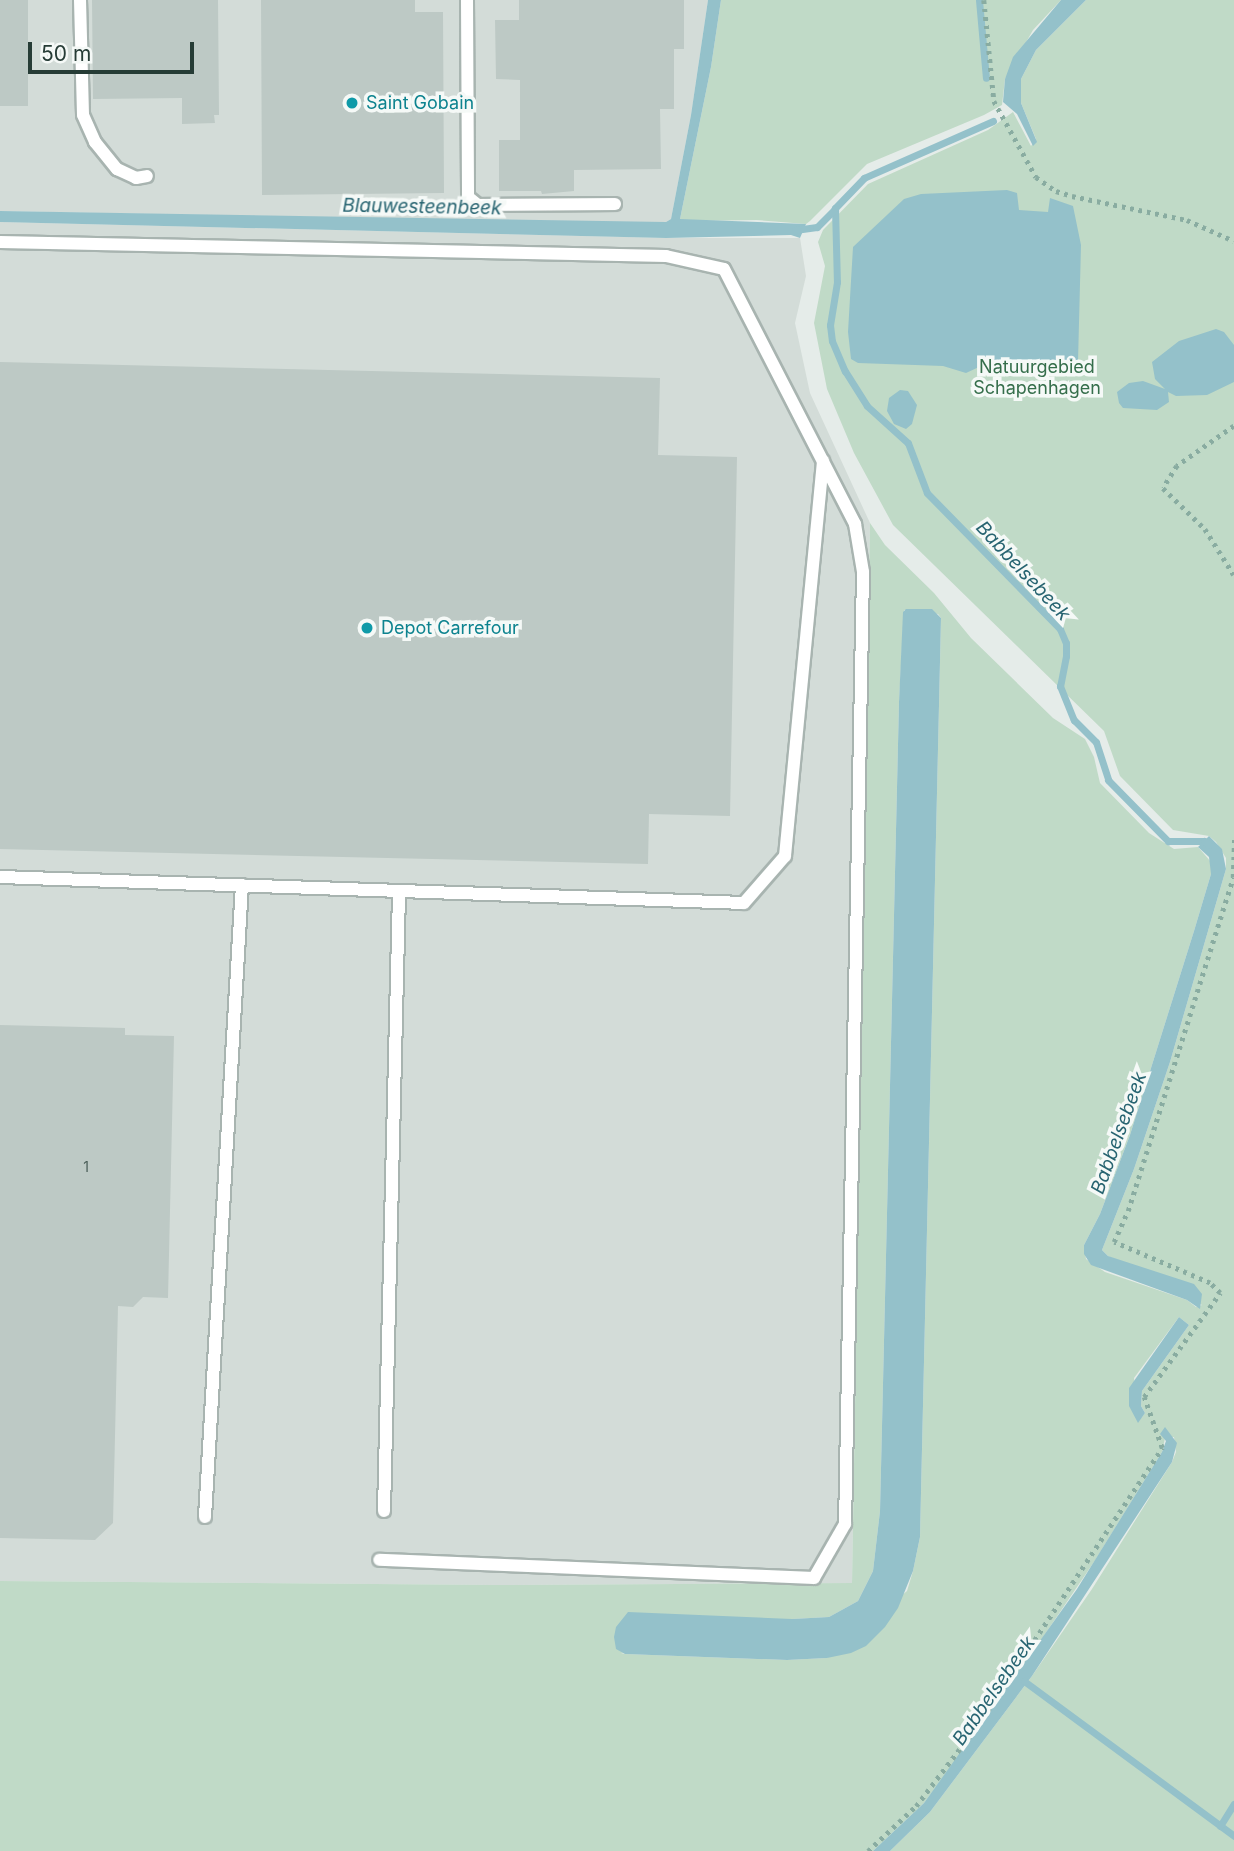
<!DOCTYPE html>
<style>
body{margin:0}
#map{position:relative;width:1234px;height:1851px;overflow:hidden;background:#e5ece9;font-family:Inter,sans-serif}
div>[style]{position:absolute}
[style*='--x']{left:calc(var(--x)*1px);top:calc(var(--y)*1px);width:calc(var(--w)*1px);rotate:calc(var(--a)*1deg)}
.built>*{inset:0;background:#d3dcd8}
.green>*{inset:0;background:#c0dac7}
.water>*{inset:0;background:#94c1ca}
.stream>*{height:7px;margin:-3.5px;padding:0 3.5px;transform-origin:3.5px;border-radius:3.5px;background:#94c1ca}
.building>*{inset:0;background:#bdc9c5}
.path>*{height:4.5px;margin-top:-2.25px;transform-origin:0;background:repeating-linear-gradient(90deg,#89aca1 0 3.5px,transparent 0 8.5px)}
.roads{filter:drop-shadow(2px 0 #a8b4b0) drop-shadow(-2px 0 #a8b4b0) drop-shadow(0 2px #a8b4b0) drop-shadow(0 -2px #a8b4b0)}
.lane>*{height:12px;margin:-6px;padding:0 6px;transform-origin:6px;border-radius:6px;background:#fff}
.dots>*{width:19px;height:19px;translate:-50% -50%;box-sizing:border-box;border:4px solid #f5f9f7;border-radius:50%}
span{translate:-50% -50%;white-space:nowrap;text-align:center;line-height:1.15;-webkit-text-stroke:7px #f5f9f7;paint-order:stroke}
.number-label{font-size:14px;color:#4c5f5a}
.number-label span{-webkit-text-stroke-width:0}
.culture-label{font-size:18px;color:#0d838f}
.left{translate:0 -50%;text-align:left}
.park-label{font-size:18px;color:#356e4b}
.water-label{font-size:19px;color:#276471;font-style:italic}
.scale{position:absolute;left:28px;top:42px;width:166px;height:32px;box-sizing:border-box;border:4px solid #263c36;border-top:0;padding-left:9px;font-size:21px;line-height:24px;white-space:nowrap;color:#263c36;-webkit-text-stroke:5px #f5f9f7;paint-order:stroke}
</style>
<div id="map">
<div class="built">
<div style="clip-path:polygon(0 0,708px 0,691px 115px,671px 219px,666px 222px,628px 223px,0 211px)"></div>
<div style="clip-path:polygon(0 222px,666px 238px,800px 238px,806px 276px,795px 323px,810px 393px,870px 523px,852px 1583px,497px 1585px,0 1581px)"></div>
</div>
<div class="green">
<div style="clip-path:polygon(721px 0,1061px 0,1033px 30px,1005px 79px,1002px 105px,984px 115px,867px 164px,810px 221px,806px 224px,757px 220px,684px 221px,680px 219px,711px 67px)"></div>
<div style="clip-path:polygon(evenodd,1086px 0,1234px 0,1234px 1851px,890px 1851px,930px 1812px,1032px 1676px,1092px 1589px,1172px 1462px,1176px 1452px,1174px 1437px,1165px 1438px,1162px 1452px,1094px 1562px,1007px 1690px,924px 1803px,873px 1851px,0 1851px,0 1581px,497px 1585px,852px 1583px,870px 523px,885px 545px,934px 593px,971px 638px,1053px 718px,1085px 739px,1094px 757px,1100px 783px,1149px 833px,1174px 849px,1198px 847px,1211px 862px,1211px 874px,1194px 931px,1130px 1135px,1100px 1214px,1084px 1245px,1086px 1259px,1105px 1272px,1187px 1300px,1196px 1307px,1202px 1305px,1108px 1256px,1102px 1250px,1134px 1169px,1170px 1062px,1226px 869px,1226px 858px,1216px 842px,1209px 836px,1173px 830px,1120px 776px,1104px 731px,893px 525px,854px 453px,827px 389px,814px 323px,825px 266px,818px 242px,823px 230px,868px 184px,988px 130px,1013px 112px,1031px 146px,1036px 139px,1021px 103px,1021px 79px,1036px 50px,1086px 0,904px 610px,938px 614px,941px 618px,920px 1537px,913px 1571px,907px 1591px,827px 1658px,787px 1660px,625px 1654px,621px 1653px,792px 1619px,829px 1617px,858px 1601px,873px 1571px,880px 1511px,899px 702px,904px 610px,1086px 0,1179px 1317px,1189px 1325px,1142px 1391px,1141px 1406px,1145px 1413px,1138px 1422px,1134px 1378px,1179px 1317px)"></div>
</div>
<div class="water">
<div style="clip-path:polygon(708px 0,721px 0,711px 67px,680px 219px,806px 224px,800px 238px,791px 235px,666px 238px,0 222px,0 211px,666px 222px,671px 219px,691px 115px)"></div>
<div style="clip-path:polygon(1061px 0,1086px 0,1036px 50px,1021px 79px,1021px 103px,1037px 142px,1033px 146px,1017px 114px,1003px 102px,1005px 79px,1013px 57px)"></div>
<div style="clip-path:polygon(1007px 190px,1017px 193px,1019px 210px,1048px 212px,1050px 198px,1073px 206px,1081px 245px,1078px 362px,1057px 373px,1020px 372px,979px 367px,966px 373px,943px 366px,858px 363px,851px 359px,848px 332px,853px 247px,904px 199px,921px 194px)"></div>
<div style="clip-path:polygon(1216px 329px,1224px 332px,1234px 345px,1234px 382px,1207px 395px,1176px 396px,1168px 392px,1169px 402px,1157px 410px,1123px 408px,1119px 403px,1117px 392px,1129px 383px,1143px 381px,1165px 389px,1155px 379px,1152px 362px,1179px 341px)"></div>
<div style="clip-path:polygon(900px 390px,908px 391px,917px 405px,912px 424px,906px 429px,894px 424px,887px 411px,889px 398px)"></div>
<div style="clip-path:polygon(906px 609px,932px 609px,941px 618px,920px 1537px,913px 1571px,898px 1608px,885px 1627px,866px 1646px,851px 1653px,827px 1658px,787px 1660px,625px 1654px,616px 1649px,614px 1637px,616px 1627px,628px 1612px,792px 1619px,829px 1617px,858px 1601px,873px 1571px,880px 1511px,899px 702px,903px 612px)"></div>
<div style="clip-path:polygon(1209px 836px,1222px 849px,1226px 869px,1170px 1062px,1134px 1169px,1102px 1250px,1108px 1256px,1194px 1284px,1202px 1294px,1200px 1309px,1187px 1300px,1091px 1265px,1084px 1254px,1084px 1245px,1100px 1214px,1130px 1135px,1194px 931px,1211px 874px,1209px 857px,1198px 847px)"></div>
<div style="clip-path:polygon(1179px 1317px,1189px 1325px,1142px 1391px,1141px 1406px,1145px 1413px,1138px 1423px,1129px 1406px,1129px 1388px)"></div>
<div style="clip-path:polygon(1165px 1427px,1177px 1443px,1172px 1462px,1032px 1676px,930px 1812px,890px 1851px,873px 1851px,924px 1803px,1077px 1589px,1162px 1452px,1166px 1441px,1160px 1434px)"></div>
</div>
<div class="stream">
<div style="--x:979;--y:0;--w:78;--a:84.9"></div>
<div style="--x:993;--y:121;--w:141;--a:156.2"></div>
<div style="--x:864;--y:178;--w:42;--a:134"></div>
<div style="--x:835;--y:208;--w:74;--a:88.5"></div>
<div style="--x:837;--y:282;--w:44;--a:99.2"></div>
<div style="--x:830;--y:325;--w:16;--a:83"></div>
<div style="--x:832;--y:341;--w:33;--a:67"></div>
<div style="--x:845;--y:371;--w:41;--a:57.8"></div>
<div style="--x:867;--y:406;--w:55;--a:42.1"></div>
<div style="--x:908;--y:443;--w:53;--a:69.2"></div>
<div style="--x:927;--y:493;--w:190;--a:45.6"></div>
<div style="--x:1060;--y:629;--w:15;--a:67"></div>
<div style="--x:1066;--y:643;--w:13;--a:90"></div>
<div style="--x:1066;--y:656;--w:31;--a:101"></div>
<div style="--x:1060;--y:686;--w:37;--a:68"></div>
<div style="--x:1074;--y:720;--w:31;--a:45"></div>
<div style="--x:1096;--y:742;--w:40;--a:72"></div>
<div style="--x:1108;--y:780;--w:86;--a:45.5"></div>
<div style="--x:1168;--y:841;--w:36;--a:0"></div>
<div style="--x:1204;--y:841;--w:6;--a:39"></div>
<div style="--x:795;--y:230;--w:22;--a:-8"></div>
<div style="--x:817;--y:227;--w:25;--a:-45"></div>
<div style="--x:1024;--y:1681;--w:261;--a:36.4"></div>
<div style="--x:1220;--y:1826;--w:26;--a:-58"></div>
</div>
<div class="building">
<div style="clip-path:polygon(0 0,28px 0,28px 106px,0 106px)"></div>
<div style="clip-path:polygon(92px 0,218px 0,219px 115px,214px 115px,215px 123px,182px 124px,182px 98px,93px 99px)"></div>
<div style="clip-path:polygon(261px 0,415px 0,415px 12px,443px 12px,444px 193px,262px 195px)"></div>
<div style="clip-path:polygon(519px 0,684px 0,684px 49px,674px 49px,674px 109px,660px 109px,661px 169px,574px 170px,574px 191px,542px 194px,541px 191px,499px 191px,499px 140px,520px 140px,520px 80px,496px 79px,495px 20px,519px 20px)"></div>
<div style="clip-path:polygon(0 362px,660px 378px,658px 455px,737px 457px,730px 816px,649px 814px,648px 864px,0 849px)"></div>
<div style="clip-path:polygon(0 1025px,125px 1028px,125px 1035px,174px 1036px,168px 1298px,143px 1297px,133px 1307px,118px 1306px,113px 1523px,95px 1540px,0 1538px)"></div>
</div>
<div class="path">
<div style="--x:984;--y:0;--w:101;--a:84.3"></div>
<div style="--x:994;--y:101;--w:87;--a:61.1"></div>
<div style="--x:1036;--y:177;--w:24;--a:35"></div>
<div style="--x:1056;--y:191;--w:17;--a:17"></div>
<div style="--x:1072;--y:196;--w:117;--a:11.8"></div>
<div style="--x:1187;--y:220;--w:51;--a:24.1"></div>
<div style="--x:1234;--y:426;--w:70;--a:144.9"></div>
<div style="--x:1177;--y:466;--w:26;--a:122"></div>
<div style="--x:1163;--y:488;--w:59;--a:44.3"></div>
<div style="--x:1205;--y:529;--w:54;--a:57.8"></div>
<div style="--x:868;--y:1851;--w:66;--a:-43.2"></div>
<div style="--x:916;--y:1806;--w:102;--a:-52.6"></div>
<div style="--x:978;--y:1725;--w:333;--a:-56.4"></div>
<div style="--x:1162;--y:1448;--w:54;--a:-109.4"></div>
<div style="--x:1144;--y:1397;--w:129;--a:-53.8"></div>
<div style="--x:1220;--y:1293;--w:14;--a:-135"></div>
<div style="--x:1210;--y:1283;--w:104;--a:-156.9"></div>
<div style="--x:1114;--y:1242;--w:34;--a:-66"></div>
<div style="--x:1128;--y:1211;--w:350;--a:-72.5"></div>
<div style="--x:1233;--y:877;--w:38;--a:-88"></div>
</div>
<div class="roads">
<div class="lane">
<div style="--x:80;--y:0;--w:115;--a:88.5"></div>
<div style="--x:83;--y:115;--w:30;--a:66"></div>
<div style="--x:95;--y:142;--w:35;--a:51"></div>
<div style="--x:117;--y:169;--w:21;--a:25"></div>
<div style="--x:136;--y:178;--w:11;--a:-10"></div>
<div style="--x:467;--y:0;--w:197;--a:89.7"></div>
<div style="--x:468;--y:197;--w:13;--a:39"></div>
<div style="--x:478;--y:205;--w:137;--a:-0.4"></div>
<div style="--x:0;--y:242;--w:666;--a:1.2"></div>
<div style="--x:666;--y:256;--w:59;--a:12.6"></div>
<div style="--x:724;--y:269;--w:287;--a:62.8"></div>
<div style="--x:855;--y:524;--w:49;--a:80.5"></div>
<div style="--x:863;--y:572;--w:952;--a:91.08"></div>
<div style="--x:845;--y:1524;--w:62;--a:119.9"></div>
<div style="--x:814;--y:1578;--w:435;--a:-177.6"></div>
<div style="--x:0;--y:877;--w:744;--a:2"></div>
<div style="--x:744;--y:903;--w:62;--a:-48.9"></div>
<div style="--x:785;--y:856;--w:397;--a:-84.5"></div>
<div style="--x:384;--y:1511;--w:620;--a:-88.61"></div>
<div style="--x:205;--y:1517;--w:633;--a:-86.65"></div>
</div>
</div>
<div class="dots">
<div style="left:352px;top:103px;background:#0f9aa8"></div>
<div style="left:367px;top:628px;background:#0f9aa8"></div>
</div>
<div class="number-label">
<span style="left:86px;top:1167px">1</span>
</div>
<div class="culture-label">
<span class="left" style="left:366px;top:103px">Saint Gobain</span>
<span class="left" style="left:381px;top:628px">Depot Carrefour</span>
</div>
<div class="park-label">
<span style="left:1037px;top:378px">Natuurgebied<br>Schapenhagen</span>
</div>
<div class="water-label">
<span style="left:422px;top:207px;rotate:1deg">Blauwesteenbeek</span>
<span style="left:1023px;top:571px;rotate:47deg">Babbelsebeek</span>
<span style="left:1119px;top:1133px;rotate:-70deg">Babbelsebeek</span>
<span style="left:994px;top:1691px;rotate:-55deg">Babbelsebeek</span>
</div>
<div class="scale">50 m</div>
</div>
